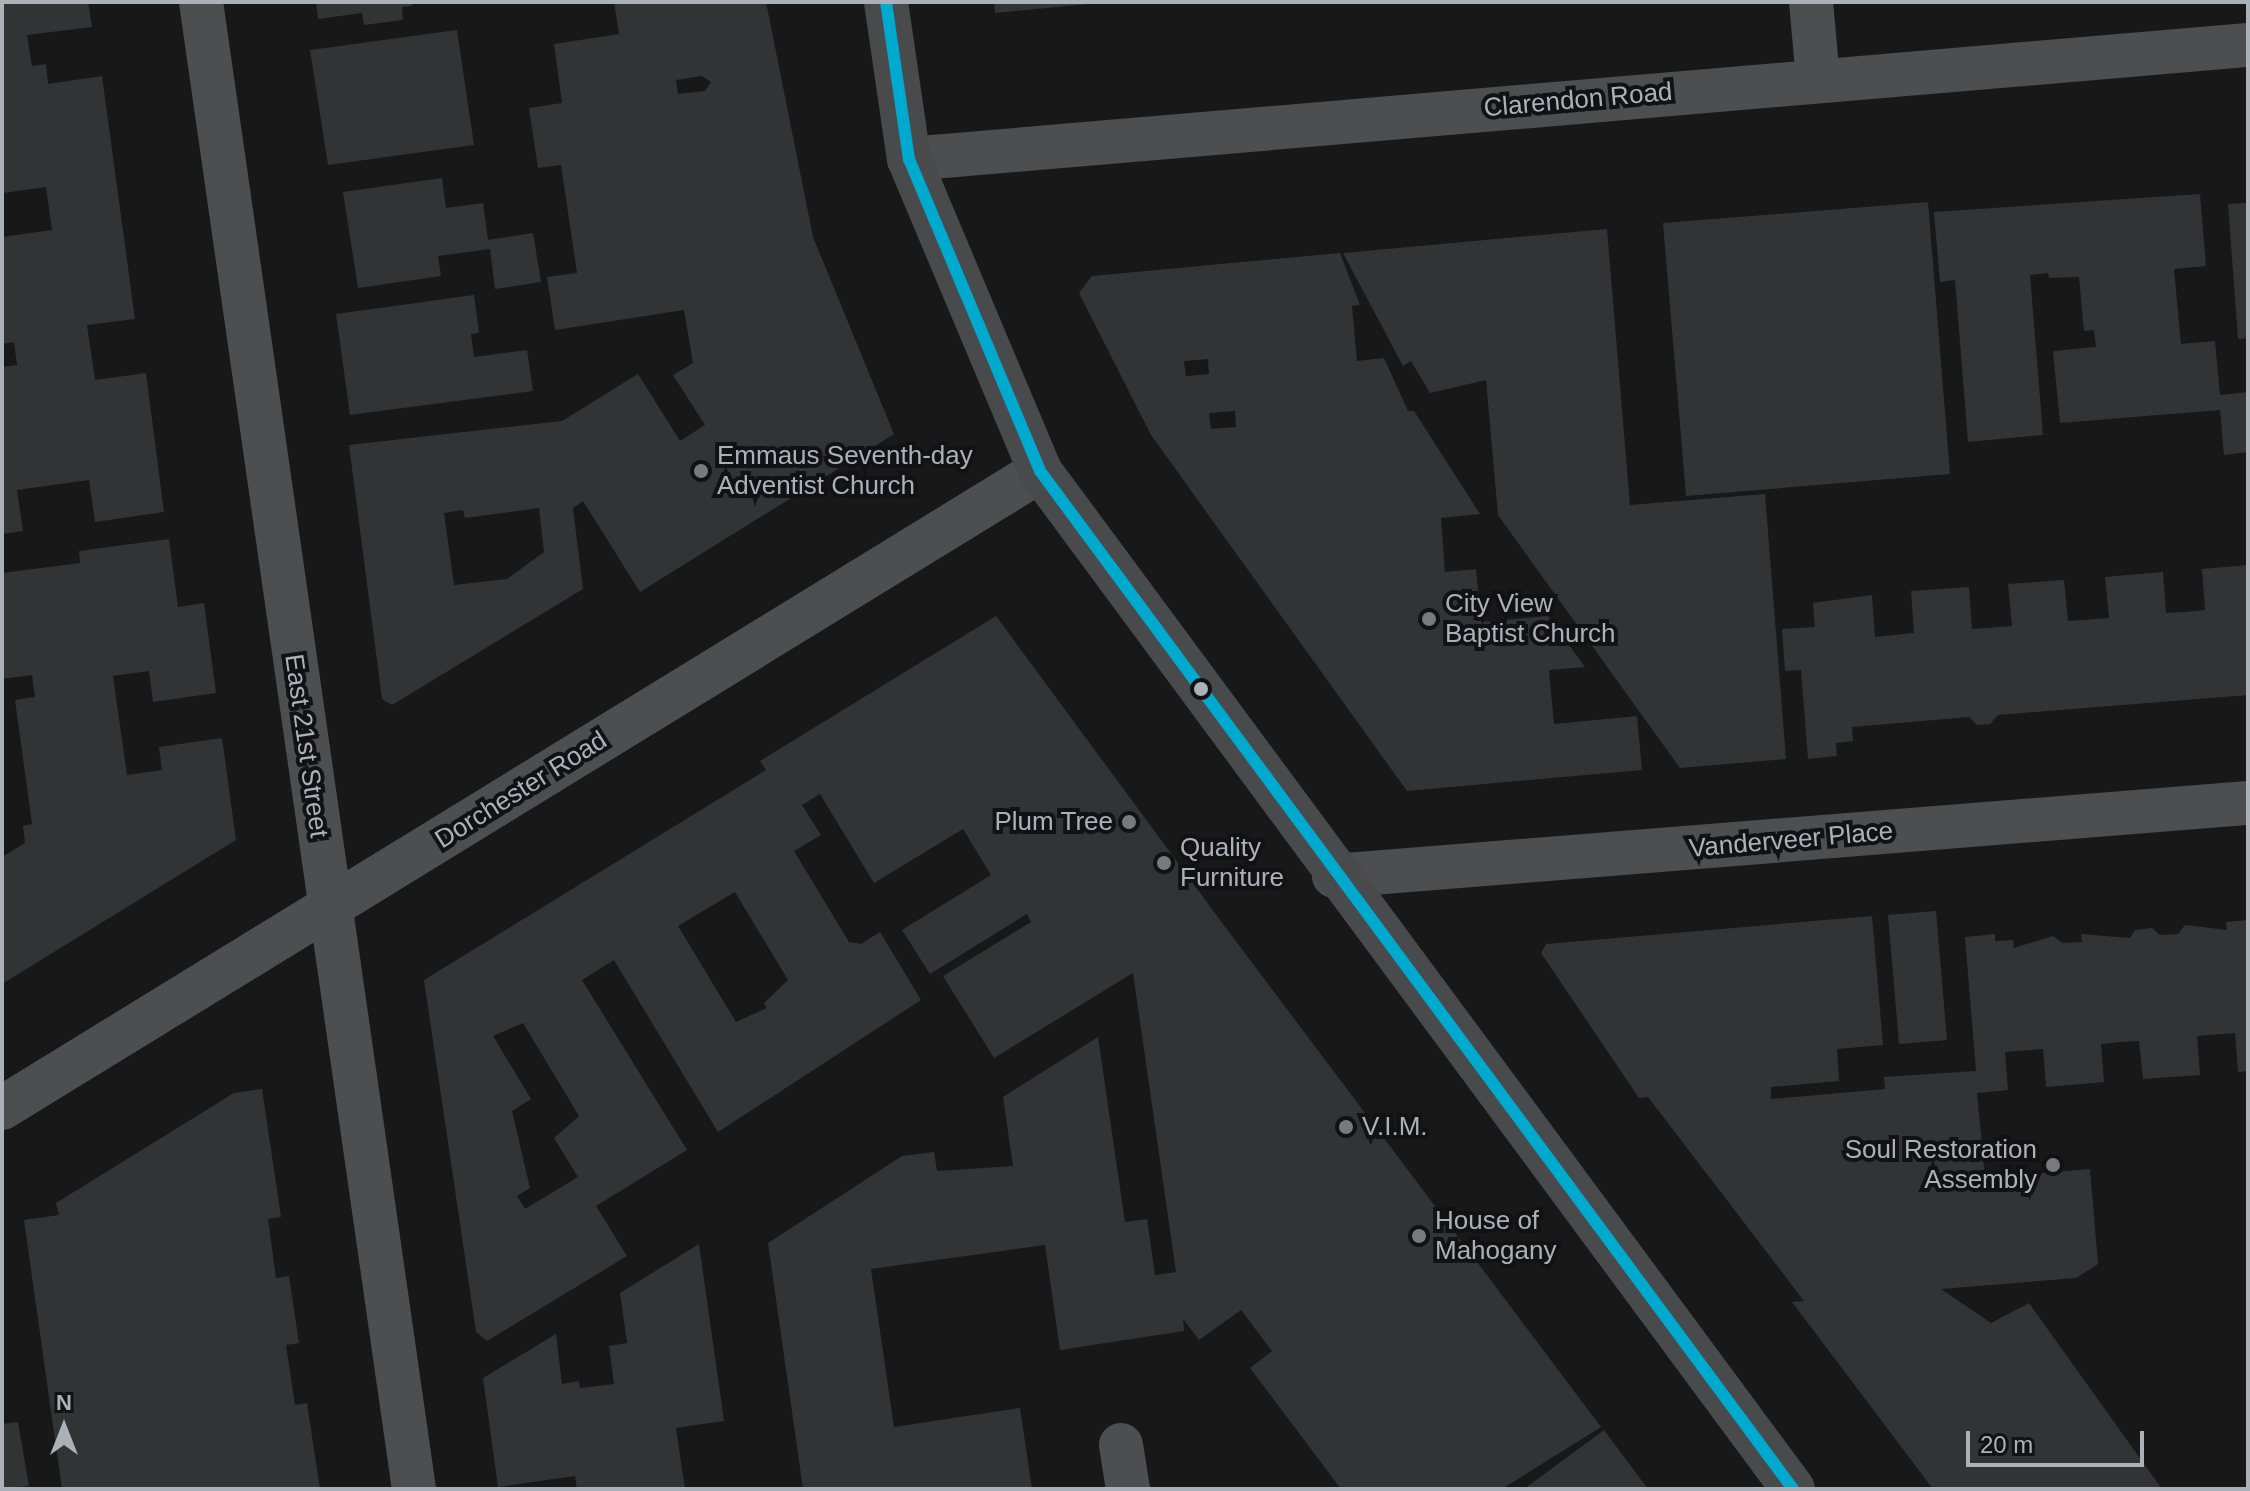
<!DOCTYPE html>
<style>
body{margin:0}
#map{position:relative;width:2250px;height:1491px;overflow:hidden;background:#181818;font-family:Helvetica,sans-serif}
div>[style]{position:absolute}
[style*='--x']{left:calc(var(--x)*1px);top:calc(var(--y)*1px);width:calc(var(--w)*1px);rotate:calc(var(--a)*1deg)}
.building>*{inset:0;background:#323334}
.minor>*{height:44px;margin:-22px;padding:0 22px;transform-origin:22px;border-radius:22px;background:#4c4e50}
.primary>*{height:44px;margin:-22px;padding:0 22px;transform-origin:22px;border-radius:22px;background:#494a4c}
.bus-1>*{height:12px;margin:-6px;padding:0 6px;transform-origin:6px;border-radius:6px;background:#00a9ce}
.dots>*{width:22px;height:22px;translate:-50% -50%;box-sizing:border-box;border:4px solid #121214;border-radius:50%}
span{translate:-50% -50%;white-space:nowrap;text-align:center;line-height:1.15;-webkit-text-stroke:8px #121214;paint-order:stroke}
.street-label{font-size:26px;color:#aab1b8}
.poi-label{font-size:26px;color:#aab1b8}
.left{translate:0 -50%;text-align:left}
.right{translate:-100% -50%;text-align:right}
.frame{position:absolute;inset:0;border:4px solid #aab1b8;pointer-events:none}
.north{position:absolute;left:24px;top:1387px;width:80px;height:80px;-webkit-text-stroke:6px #121214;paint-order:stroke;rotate:0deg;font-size:22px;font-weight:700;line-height:32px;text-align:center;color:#aab1b8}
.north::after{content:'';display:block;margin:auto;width:28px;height:36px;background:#aab1b8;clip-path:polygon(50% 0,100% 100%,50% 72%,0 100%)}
.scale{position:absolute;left:1966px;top:1431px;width:178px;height:36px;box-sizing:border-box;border:4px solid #aab1b8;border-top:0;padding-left:10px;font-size:24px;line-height:28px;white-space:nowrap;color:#aab1b8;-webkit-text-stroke:6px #121214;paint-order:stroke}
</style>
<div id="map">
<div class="building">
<div style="clip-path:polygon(2px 2px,88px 2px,92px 27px,27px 35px,32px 66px,46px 64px,48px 84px,102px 76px,135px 319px,87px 325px,95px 380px,146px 373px,164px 512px,95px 522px,89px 480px,17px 490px,23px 531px,2px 534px,2px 367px,17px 365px,14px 342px,2px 344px,2px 237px,52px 230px,46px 187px,3px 193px)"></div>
<div style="clip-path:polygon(316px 2px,411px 2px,412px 6px,402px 7px,403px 20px,364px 25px,362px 13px,318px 19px)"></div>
<div style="clip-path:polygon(evenodd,614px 2px,766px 2px,813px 237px,894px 434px,640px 592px,583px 501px,573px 508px,583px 589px,392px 705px,382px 699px,349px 445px,562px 421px,638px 374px,680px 441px,705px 425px,673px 375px,693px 363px,684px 310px,555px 330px,547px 277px,577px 273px,561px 165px,538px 168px,529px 108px,562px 103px,554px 44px,619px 34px,614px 2px,702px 76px,711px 82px,705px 91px,678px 94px,676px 80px,702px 76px,614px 2px,539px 508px,544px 552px,507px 579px,454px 585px,444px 513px,463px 510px,465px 518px,539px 508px)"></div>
<div style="clip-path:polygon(994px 2px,1088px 2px,1088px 4px,995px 13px)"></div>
<div style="clip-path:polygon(457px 30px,474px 145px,328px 165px,310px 50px)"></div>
<div style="clip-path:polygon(442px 178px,446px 208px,483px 203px,488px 240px,533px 233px,541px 282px,495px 289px,490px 249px,438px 256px,441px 276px,358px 288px,343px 192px)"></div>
<div style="clip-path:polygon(2200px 194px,2206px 266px,2174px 269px,2181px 344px,2215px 341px,2220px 395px,2248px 392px,2248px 452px,2224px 455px,2220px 410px,2060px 423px,2053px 351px,2096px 347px,2094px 330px,2084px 331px,2079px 277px,2049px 278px,2048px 273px,2030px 275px,2043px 435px,1968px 442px,1955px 280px,1940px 282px,1934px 212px)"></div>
<div style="clip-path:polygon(1928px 202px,1950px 474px,1686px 496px,1663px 223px)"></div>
<div style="clip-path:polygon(2248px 203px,2248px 338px,2238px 339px,2228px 204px)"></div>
<div style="clip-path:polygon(1607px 229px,1630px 505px,1765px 494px,1786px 759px,1680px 768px,1498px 515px,1486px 380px,1430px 393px,1411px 361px,1403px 366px,1343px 253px)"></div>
<div style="clip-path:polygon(evenodd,1340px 253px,1360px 305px,1352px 306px,1357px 361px,1384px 358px,1408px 411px,1414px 411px,1480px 514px,1441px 518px,1445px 572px,1476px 569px,1481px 622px,1548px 616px,1585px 667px,1549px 670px,1554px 724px,1637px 716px,1642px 770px,1407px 791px,1151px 435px,1079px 293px,1092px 276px,1340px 253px,1208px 359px,1209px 374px,1186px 376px,1184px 361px,1208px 359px,1340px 253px,1235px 411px,1236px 427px,1211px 429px,1209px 413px,1235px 411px)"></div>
<div style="clip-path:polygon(474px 295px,479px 333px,471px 334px,474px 357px,527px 350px,533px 391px,350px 415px,336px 314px)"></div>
<div style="clip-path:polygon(169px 539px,178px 607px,204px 603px,216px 693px,153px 702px,149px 671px,113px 676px,127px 775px,162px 770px,159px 747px,222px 738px,236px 840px,2px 984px,2px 857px,25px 843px,23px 826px,32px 824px,15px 700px,35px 697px,32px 675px,2px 679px,2px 573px,80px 563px,79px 551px)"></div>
<div style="clip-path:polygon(2248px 565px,2248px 695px,1998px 715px,1990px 724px,1977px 725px,1969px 717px,1852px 727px,1853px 741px,1836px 743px,1837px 756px,1808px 759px,1801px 670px,1785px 671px,1782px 629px,1815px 627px,1813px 603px,1872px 595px,1875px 637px,1914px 633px,1911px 591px,1969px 587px,1972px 629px,2012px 626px,2008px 584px,2064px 580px,2068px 621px,2109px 618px,2105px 577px,2163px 572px,2166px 613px,2185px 612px,2205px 610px,2202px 569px)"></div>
<div style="clip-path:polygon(evenodd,996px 616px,1220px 920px,1601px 1427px,1502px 1489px,1341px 1489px,1250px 1368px,1272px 1351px,1241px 1310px,1199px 1340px,1183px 1319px,1184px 1331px,1060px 1350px,1045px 1245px,871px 1269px,894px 1427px,1020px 1408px,1032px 1489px,803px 1489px,768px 1243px,902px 1156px,934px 1152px,937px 1171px,1013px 1166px,1003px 1097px,1098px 1037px,1125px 1222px,1147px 1219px,1155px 1275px,1176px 1272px,1133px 973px,994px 1058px,943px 976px,1031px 922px,1027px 914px,930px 974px,902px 930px,991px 875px,963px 829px,874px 883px,820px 794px,802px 805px,821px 835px,794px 851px,849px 942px,861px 944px,880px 932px,921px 1000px,718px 1132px,614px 960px,582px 980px,687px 1150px,596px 1206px,627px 1256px,487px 1341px,476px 1332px,424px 980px,766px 770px,760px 761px,996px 616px,735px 892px,788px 980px,764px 1003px,767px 1008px,736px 1022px,678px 926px,735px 892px,996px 616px,523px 1023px,579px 1116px,554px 1138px,578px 1177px,525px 1209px,517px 1196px,530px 1188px,512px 1111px,531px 1099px,493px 1036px,523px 1023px)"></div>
<div style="clip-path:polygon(1936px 911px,1947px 1040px,1899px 1044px,1888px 915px)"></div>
<div style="clip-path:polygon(1872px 916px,1883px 1045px,1837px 1049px,1839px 1081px,1771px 1087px,1771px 1099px,1885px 1089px,1884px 1077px,1976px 1071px,1965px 937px,1995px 934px,1995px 941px,2013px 940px,2014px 948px,2053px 936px,2062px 943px,2082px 942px,2081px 934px,2130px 938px,2135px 930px,2152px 928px,2160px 935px,2178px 934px,2185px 925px,2227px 930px,2226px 922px,2248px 920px,2248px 1071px,2238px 1072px,2235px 1033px,2197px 1036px,2200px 1075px,2143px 1079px,2139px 1041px,2121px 1042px,2101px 1044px,2104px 1082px,2046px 1087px,2043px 1049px,2005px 1052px,2008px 1090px,1977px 1093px,1985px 1178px,2090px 1169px,2098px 1264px,2076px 1278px,1941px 1289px,1991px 1323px,2029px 1303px,2162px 1489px,1933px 1489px,1792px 1302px,1804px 1301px,1648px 1097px,1639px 1098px,1541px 953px,1546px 944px)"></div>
<div style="clip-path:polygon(262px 1089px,281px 1217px,268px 1219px,276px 1278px,289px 1276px,299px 1343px,286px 1345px,295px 1405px,307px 1403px,320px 1489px,62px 1489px,24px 1220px,59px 1215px,56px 1203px,234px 1093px)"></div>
<div style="clip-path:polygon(699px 1244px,724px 1421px,676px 1428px,685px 1489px,577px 1489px,575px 1476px,498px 1487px,483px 1378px,556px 1334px,562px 1384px,579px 1381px,580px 1388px,614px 1384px,609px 1346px,627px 1343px,620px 1293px)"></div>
<div style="clip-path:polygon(18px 1422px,29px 1486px,2px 1489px,2px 1424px)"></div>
<div style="clip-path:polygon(1604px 1430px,1648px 1489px,1524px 1489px)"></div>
</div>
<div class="minor">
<div style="--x:201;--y:2;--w:1502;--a:81.85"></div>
<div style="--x:1811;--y:2;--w:77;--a:84.8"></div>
<div style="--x:909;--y:159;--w:1344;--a:-4.87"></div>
<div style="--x:1334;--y:876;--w:917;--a:-4.57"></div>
<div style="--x:2;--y:1108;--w:1218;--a:-31.54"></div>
<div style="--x:1121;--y:1445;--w:45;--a:81"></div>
</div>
<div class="primary">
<div style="--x:886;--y:2;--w:159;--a:81.7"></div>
<div style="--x:909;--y:159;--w:338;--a:67.2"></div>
<div style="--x:1040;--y:471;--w:1266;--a:53.51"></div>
</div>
<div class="bus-1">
<div style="--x:886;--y:2;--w:159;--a:81.7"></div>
<div style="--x:909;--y:159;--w:338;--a:67.2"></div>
<div style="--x:1040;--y:471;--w:1266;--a:53.51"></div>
</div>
<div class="dots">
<div style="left:701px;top:471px;background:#777b80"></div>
<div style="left:1429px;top:619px;background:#777b80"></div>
<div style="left:1201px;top:689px;background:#aab1b8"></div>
<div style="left:1129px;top:822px;background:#777b80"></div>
<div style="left:1164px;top:863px;background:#777b80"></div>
<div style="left:1346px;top:1127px;background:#777b80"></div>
<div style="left:2053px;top:1165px;background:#777b80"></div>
<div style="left:1419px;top:1236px;background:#777b80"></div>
</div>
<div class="street-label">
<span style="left:1578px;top:100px;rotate:-5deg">Clarendon Road</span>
<span style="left:306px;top:746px;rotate:82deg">East 21st Street</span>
<span style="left:521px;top:790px;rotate:-32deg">Dorchester Road</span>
<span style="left:1791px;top:840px;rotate:-5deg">Vanderveer Place</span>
</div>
<div class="poi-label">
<span class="left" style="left:717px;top:471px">Emmaus Seventh-day<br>Adventist Church</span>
<span class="left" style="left:1445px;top:619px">City View<br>Baptist Church</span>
<span class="right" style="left:1113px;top:822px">Plum Tree</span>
<span class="left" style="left:1180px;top:863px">Quality<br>Furniture</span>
<span class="left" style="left:1362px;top:1127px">V.I.M.</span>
<span class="right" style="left:2037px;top:1165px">Soul Restoration<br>Assembly</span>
<span class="left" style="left:1435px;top:1236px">House of<br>Mahogany</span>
</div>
<div class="frame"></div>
<div class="north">N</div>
<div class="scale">20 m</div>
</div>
